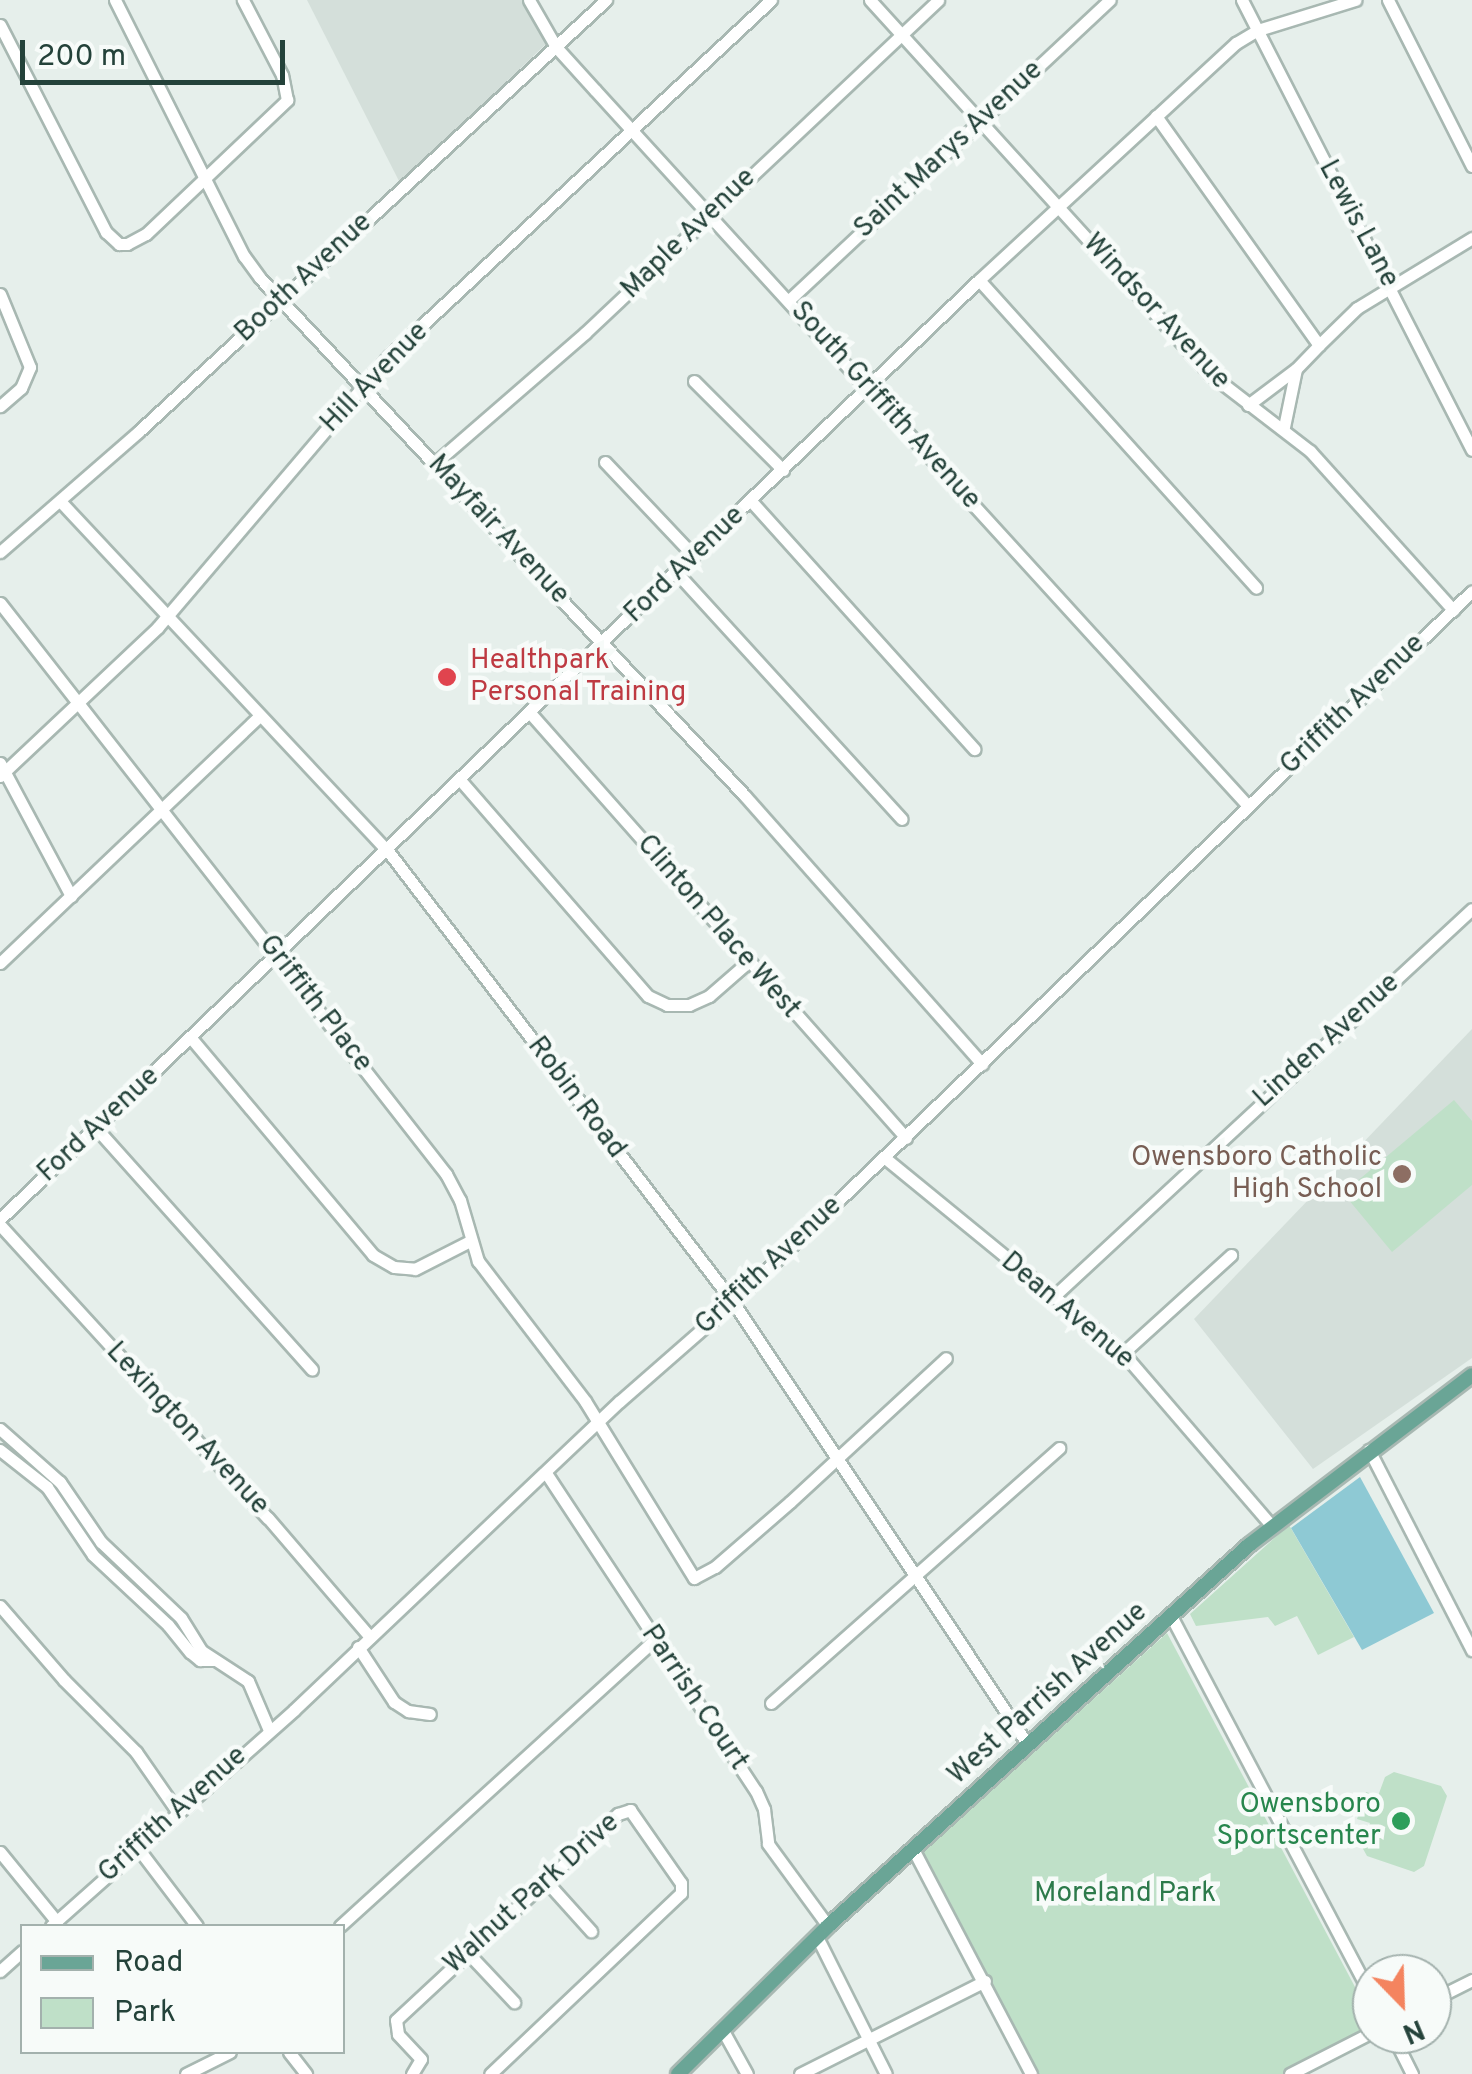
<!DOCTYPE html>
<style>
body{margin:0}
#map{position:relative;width:1472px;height:2074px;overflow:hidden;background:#e6efeb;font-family:Overpass,sans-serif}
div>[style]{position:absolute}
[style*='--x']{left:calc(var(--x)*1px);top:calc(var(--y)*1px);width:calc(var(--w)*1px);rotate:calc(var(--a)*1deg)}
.built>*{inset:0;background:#d4dfda}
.green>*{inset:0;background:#bfe0c8}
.water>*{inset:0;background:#8ec9d4}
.roads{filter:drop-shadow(2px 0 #a8b8b2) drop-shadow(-2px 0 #a8b8b2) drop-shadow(0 2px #a8b8b2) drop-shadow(0 -2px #a8b8b2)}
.minor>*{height:11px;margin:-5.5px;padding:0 5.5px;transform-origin:5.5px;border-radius:5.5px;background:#fff}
.major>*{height:14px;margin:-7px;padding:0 7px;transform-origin:7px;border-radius:7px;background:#6aa596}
.dots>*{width:28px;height:28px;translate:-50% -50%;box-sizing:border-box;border:5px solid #f7fbf9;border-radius:50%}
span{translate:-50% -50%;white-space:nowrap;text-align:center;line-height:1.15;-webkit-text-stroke:9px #f7fbf9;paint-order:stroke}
.street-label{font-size:28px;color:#24423a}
.health-label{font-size:28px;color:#be3a42}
.left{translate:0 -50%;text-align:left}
.education-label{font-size:28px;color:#785e54}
.right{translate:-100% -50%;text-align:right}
.leisure-label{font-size:28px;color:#27864d}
.park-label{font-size:28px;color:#2d7a4b}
.legend{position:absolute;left:20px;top:1924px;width:325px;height:130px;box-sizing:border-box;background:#f7fbf9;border:2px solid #a3b1ad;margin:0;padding:12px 18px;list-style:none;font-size:30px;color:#24423a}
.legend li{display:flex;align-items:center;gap:20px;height:50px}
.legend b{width:50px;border:2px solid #a3b1ad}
.north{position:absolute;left:1352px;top:1954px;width:100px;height:100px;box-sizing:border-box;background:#f7fbf9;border:2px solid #a3b1ad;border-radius:50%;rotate:157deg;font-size:28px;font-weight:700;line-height:40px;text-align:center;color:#24423a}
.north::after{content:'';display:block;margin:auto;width:35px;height:45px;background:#f4845f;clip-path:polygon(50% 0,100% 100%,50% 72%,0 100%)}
.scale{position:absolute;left:20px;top:40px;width:265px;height:45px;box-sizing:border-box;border:5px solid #24423a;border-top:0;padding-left:12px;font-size:30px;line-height:35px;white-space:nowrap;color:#24423a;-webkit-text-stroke:8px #f7fbf9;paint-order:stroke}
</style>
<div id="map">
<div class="built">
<div style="clip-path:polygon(307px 0,523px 0,546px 44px,400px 183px)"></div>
<div style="clip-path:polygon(1472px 1029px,1472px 1358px,1313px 1469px,1194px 1319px)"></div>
</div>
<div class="green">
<div style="clip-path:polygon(1454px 1100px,1472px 1121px,1472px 1185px,1392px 1252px,1343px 1193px)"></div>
<div style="clip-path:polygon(1289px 1525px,1354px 1637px,1318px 1655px,1297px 1616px,1275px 1626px,1268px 1617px,1196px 1626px,1190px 1614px)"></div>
<div style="clip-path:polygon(1167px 1633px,1372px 2019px,1372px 2029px,1284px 2074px,1036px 2074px,923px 1852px)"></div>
<div style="clip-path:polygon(1394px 1772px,1441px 1786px,1447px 1796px,1424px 1866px,1414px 1872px,1367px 1856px,1362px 1847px,1370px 1823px,1357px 1819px,1366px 1792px,1378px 1796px,1385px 1777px)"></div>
</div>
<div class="water">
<div style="clip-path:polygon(1360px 1477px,1434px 1613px,1362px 1650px,1291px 1528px)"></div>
</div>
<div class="roads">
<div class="minor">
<div style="--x:115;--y:0;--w:287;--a:63.3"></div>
<div style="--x:244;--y:256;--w:27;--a:54"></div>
<div style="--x:260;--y:278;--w:710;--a:46.88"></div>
<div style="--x:745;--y:796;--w:358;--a:48.5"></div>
<div style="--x:529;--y:0;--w:54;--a:60.1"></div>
<div style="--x:556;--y:47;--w:58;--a:47.8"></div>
<div style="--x:595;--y:90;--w:969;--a:47.63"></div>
<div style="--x:870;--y:0;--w:505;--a:47.73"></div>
<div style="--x:1210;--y:374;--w:126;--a:37.6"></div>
<div style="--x:1310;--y:451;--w:214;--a:48"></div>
<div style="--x:1242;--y:0;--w:505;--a:62.93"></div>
<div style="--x:1388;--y:0;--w:186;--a:63.2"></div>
<div style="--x:0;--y:25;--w:233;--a:62.9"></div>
<div style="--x:106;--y:232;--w:18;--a:43"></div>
<div style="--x:119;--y:244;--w:8;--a:0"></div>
<div style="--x:127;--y:244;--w:21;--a:-28"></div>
<div style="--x:146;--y:234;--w:195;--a:-43.5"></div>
<div style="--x:287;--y:100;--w:25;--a:-101"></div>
<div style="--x:282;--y:75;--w:85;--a:-117.5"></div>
<div style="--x:1156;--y:116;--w:281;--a:54.6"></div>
<div style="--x:979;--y:280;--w:414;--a:48"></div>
<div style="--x:0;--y:294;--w:79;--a:67.7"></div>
<div style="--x:30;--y:367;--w:23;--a:113"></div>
<div style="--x:21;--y:388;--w:28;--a:139"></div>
<div style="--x:789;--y:300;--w:439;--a:-43.1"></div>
<div style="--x:694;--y:381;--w:126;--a:45"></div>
<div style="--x:1248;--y:405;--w:60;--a:-36.9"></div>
<div style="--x:1284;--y:427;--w:59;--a:-78.3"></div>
<div style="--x:1296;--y:369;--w:33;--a:-46"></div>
<div style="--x:1319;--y:345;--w:53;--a:-44.2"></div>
<div style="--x:1357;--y:308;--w:135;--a:-31.3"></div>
<div style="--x:605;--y:462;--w:129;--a:46.6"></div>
<div style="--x:435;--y:463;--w:198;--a:-40.9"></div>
<div style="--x:585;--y:333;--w:485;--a:-43.3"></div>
<div style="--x:60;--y:501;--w:480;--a:46.9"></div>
<div style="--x:388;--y:851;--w:568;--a:52.59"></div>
<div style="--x:733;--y:1302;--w:532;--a:56.34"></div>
<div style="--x:751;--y:501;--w:334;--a:48"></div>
<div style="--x:0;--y:552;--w:183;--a:-41"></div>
<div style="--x:138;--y:432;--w:637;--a:-42.71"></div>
<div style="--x:677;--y:573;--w:333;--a:47.6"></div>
<div style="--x:0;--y:603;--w:725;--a:52.01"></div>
<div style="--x:446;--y:1174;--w:30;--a:62"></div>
<div style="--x:460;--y:1200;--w:64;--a:73.6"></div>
<div style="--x:478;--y:1261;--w:176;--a:52.6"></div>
<div style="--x:585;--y:1401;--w:208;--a:58.4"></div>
<div style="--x:694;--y:1578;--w:24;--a:-28"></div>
<div style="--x:715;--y:1567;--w:99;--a:-40.9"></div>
<div style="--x:790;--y:1502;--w:212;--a:-42.7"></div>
<div style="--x:531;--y:714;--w:566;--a:48.51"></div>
<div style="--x:0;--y:763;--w:151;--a:61.9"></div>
<div style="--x:0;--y:776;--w:217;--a:-43.3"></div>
<div style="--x:158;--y:627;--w:356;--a:-49.6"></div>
<div style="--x:389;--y:356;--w:522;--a:-42.98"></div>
<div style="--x:461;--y:781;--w:285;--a:49"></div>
<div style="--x:648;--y:996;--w:21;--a:25"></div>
<div style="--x:667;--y:1005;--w:22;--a:0"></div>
<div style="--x:689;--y:1005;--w:22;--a:-24"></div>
<div style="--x:709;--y:996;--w:52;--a:-41.1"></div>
<div style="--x:0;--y:963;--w:359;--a:-43.6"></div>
<div style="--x:191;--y:1038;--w:283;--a:50"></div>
<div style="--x:373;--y:1255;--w:24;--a:30"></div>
<div style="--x:394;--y:1267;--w:21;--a:5"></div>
<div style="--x:415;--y:1269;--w:62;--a:-27"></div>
<div style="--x:96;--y:1128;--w:324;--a:48.2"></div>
<div style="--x:885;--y:1158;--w:308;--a:39.3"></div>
<div style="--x:1123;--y:1353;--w:228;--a:49.3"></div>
<div style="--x:0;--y:1219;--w:1357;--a:-43.81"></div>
<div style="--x:979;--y:280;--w:350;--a:-42.7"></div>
<div style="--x:1236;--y:43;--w:26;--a:-31"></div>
<div style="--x:1258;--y:30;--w:102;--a:-17.2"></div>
<div style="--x:0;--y:1225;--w:397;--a:47.6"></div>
<div style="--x:268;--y:1518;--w:157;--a:49.4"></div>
<div style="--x:1052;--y:1298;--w:572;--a:-42.81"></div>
<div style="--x:1123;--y:1353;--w:146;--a:-42.2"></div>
<div style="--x:0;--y:1429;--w:80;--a:41.5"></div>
<div style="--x:60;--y:1482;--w:73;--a:55.7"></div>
<div style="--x:101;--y:1542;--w:110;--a:43.5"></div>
<div style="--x:181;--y:1618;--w:39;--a:58"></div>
<div style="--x:202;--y:1651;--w:55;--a:33.1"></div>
<div style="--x:248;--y:1681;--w:53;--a:66.8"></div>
<div style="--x:0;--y:1450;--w:60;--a:38.2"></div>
<div style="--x:47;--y:1487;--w:82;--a:55.9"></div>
<div style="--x:93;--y:1555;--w:103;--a:43"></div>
<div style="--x:168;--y:1625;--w:35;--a:51"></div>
<div style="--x:190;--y:1652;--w:13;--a:39"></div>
<div style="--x:200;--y:1660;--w:14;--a:0"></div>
<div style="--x:1369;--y:1450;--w:225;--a:62.8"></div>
<div style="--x:546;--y:1473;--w:381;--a:56.6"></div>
<div style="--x:756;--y:1791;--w:20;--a:66"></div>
<div style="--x:764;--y:1809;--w:35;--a:83"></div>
<div style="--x:768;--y:1844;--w:102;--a:53.8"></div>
<div style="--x:0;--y:1606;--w:98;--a:49.1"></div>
<div style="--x:64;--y:1680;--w:102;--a:45"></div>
<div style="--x:136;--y:1752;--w:72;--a:55.2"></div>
<div style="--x:1171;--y:1616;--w:431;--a:62.2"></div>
<div style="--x:358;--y:1647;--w:66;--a:56.8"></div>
<div style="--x:394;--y:1702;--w:17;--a:33"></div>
<div style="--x:408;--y:1711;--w:22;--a:8"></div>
<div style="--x:771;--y:1703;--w:385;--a:-41.5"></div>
<div style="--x:137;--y:1847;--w:99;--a:52.8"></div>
<div style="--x:913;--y:1849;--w:254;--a:62.3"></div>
<div style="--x:0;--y:1852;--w:90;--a:50.8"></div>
<div style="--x:545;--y:1880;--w:69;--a:48"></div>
<div style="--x:51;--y:1926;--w:325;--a:-41.6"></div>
<div style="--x:294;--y:1710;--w:449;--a:-43.5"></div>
<div style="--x:620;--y:1401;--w:150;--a:-41.2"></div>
<div style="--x:733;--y:1302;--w:1025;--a:-43.89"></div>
<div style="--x:340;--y:1926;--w:426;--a:-42.3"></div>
<div style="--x:817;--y:1937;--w:153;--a:63.3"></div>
<div style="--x:467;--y:1952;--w:69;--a:46.8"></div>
<div style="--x:0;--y:1971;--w:30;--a:-42"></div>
<div style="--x:1432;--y:2000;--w:45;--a:-26.6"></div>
<div style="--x:722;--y:2029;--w:51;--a:60.9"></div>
<div style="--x:1392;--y:2034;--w:45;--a:63.4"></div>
<div style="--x:289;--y:2052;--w:28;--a:52"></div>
<div style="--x:186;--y:2074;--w:49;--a:-26.6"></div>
<div style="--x:412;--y:2074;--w:17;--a:-59"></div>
<div style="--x:421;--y:2059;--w:34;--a:-133"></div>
<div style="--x:398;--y:2034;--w:14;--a:-98"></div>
<div style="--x:396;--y:2020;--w:303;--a:-42.9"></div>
<div style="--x:618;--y:1814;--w:13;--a:-18"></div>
<div style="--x:630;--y:1810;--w:89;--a:55.1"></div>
<div style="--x:681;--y:1883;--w:10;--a:90"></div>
<div style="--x:681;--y:1893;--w:263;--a:136.5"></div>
<div style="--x:800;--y:2074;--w:207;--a:-26.7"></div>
<div style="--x:1290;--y:2074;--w:92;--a:-27.1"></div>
</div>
<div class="major">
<div style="--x:678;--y:2074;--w:211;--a:-44.6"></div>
<div style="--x:828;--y:1926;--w:568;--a:-42.14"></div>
<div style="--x:1249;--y:1545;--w:280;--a:-37.3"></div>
</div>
</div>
<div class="dots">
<div style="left:447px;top:677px;background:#e0444e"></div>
<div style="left:1402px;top:1174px;background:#8d6e63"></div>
<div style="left:1401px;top:1821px;background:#2e9e5b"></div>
</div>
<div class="street-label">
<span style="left:949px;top:150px;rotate:-43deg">Saint Marys Avenue</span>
<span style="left:1358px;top:224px;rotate:62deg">Lewis Lane</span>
<span style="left:689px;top:234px;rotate:-44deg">Maple Avenue</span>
<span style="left:304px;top:278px;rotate:-43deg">Booth Avenue</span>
<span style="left:1156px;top:312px;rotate:47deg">Windsor Avenue</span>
<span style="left:375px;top:378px;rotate:-46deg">Hill Avenue</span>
<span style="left:885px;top:406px;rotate:48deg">South Griffith Avenue</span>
<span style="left:498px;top:530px;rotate:47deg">Mayfair Avenue</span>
<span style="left:685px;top:565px;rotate:-44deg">Ford Avenue</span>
<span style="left:1353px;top:705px;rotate:-44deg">Griffith Avenue</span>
<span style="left:718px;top:927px;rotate:49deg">Clinton Place West</span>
<span style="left:315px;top:1004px;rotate:52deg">Griffith Place</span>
<span style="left:1327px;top:1041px;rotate:-42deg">Linden Avenue</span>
<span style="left:576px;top:1098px;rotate:53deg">Robin Road</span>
<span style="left:99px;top:1125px;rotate:-43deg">Ford Avenue</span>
<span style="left:769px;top:1266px;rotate:-43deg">Griffith Avenue</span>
<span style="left:1067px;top:1311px;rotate:40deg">Dean Avenue</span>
<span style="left:187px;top:1429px;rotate:47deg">Lexington Avenue</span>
<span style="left:1048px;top:1694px;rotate:-42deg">West Parrish Avenue</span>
<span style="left:694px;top:1698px;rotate:56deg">Parrish Court</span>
<span style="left:173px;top:1815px;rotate:-42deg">Griffith Avenue</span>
<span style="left:532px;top:1894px;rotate:-42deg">Walnut Park Drive</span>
</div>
<div class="health-label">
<span class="left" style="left:470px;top:677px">Healthpark<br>Personal Training</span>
</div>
<div class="education-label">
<span class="right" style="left:1382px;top:1174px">Owensboro Catholic<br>High School</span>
</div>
<div class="leisure-label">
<span class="right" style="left:1381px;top:1821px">Owensboro<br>Sportscenter</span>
</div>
<div class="park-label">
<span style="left:1125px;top:1894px">Moreland Park</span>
</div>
<ul class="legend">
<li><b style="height:12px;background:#6aa596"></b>Road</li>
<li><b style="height:28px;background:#bfe0c8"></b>Park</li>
</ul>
<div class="north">N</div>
<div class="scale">200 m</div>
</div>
